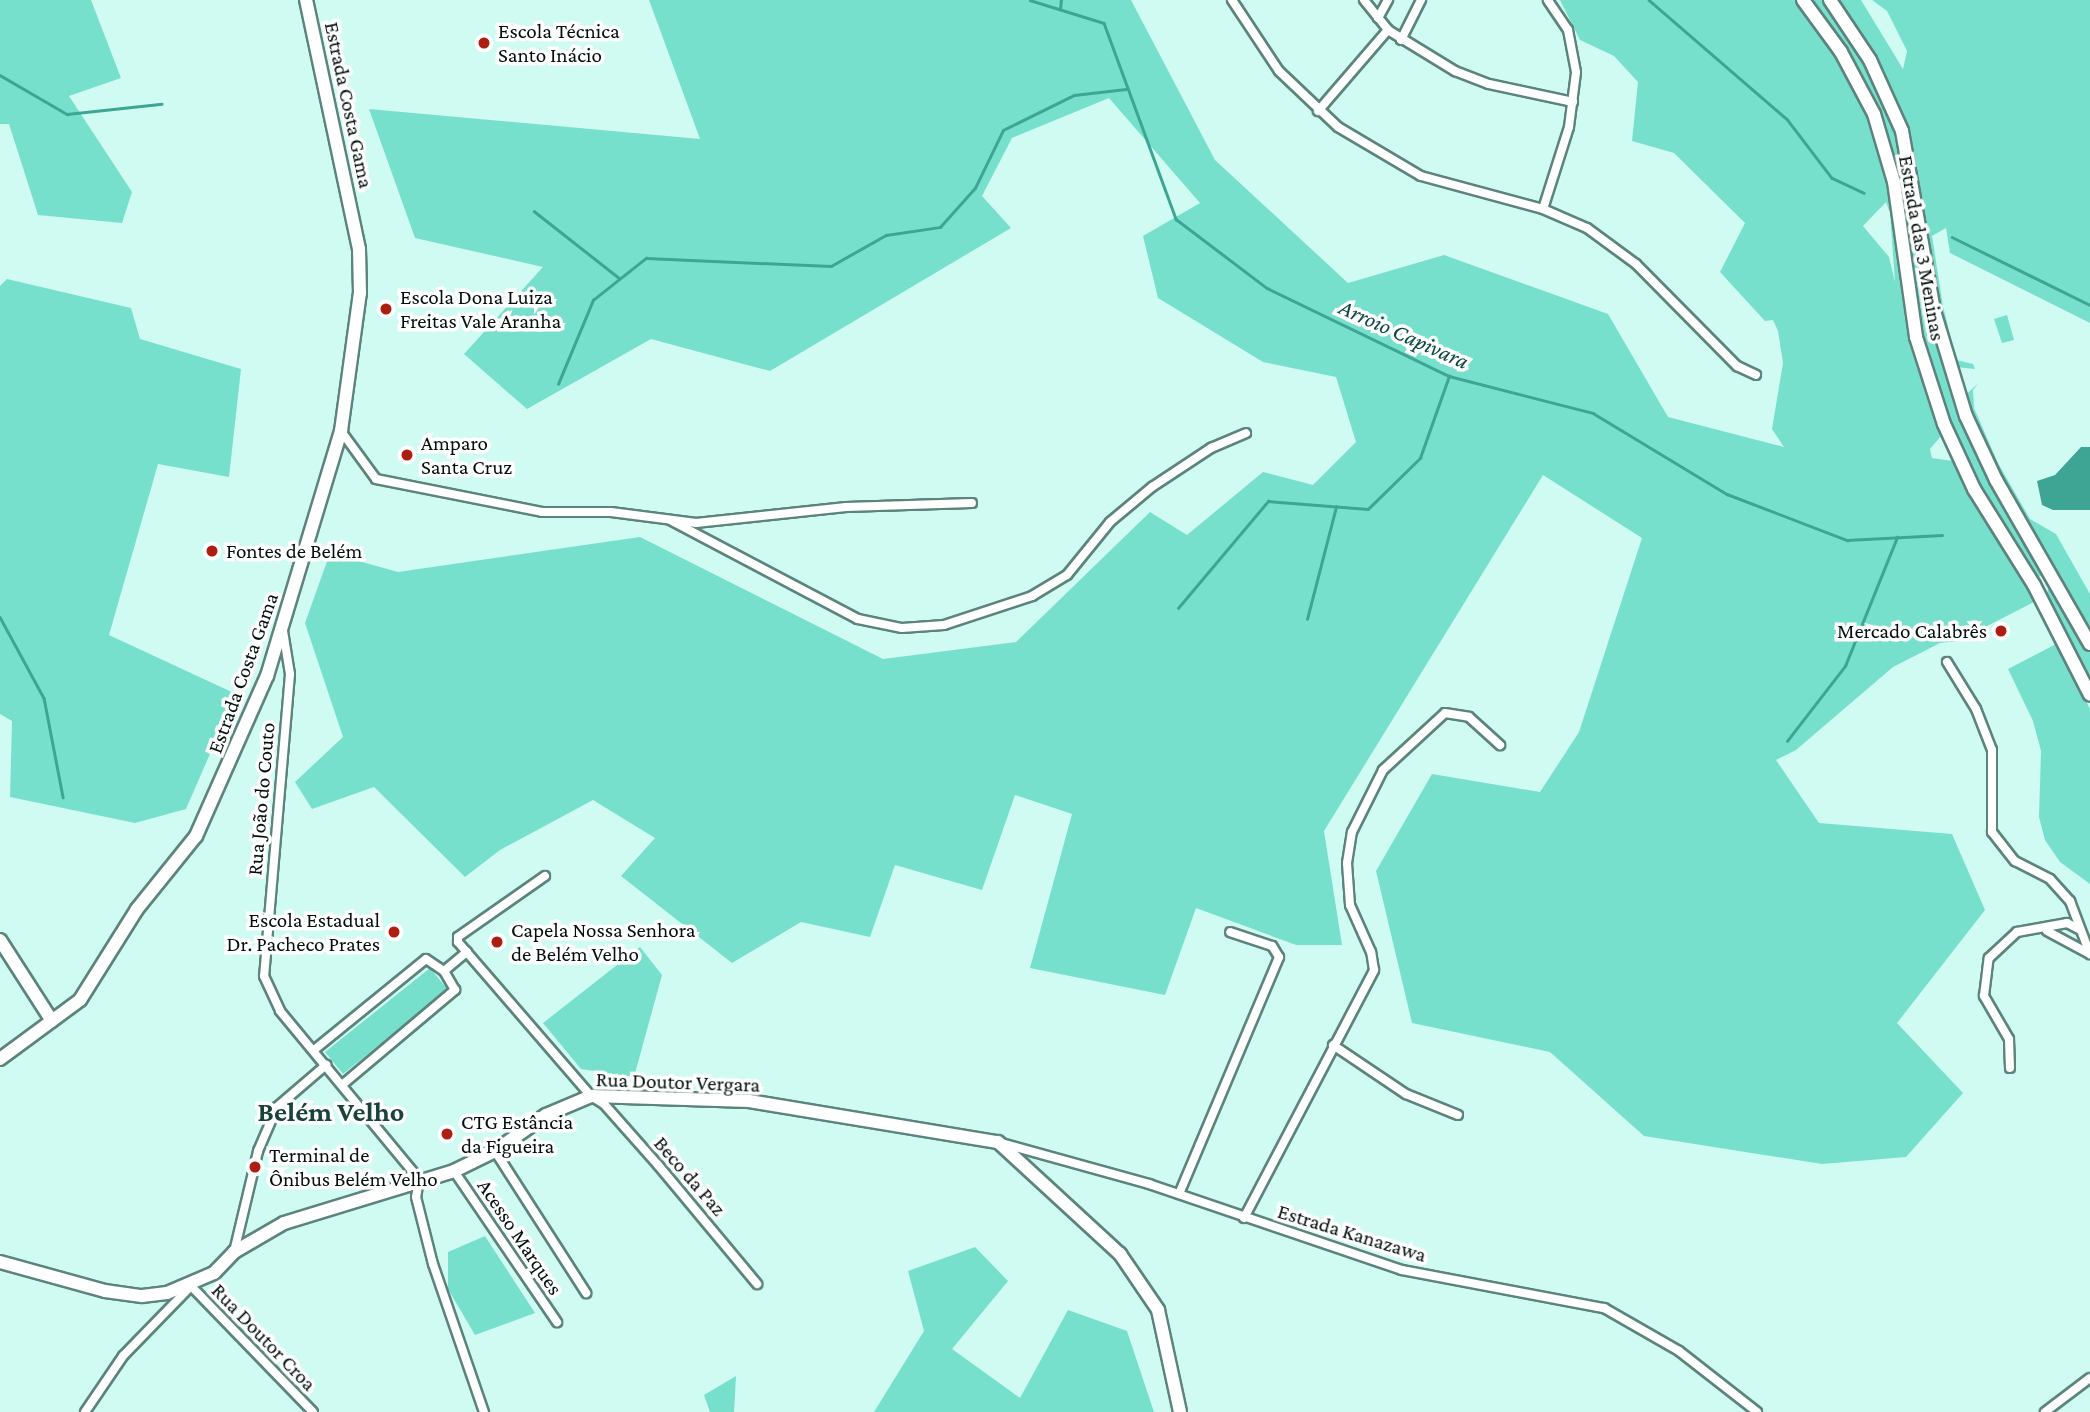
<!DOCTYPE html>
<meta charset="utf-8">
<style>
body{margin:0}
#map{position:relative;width:2090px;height:1412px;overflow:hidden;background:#d0fbf2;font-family:"Crimson Pro",serif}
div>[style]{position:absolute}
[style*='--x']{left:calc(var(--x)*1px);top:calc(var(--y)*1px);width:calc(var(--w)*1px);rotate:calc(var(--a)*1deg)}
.green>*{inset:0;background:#77e0cd}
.water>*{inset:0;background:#3ea594}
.stream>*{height:2.5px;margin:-1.25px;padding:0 1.25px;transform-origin:1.25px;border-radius:1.25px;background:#3ea594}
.roads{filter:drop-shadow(2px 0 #5c847c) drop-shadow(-2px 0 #5c847c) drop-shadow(0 2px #5c847c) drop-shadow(0 -2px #5c847c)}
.minor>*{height:8px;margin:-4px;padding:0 4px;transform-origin:4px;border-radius:4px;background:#fff}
.secondary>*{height:12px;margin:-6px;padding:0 6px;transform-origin:6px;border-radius:6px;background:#fff}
.dots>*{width:19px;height:19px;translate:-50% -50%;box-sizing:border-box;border:4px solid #fefefe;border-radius:50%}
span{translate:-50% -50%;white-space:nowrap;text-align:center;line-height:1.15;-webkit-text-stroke:7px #fefefe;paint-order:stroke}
.poi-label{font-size:21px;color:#020f0c}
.left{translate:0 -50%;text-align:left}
.right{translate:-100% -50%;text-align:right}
.street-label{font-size:21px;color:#020f0c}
.water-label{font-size:23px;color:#0a483f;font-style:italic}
.district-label{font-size:28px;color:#1a423b;font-weight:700}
</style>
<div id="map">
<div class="green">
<div style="clip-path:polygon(0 0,91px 0,121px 78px,69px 96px,132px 192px,122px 223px,38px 215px,9px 124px,0 124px)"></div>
<div style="clip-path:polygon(evenodd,649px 0,1131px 0,1215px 160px,1348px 283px,1444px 255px,1608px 314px,1668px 417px,1784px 447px,1772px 429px,1783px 363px,1778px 331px,1773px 320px,1765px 321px,1720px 272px,1745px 223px,1674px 153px,1632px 141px,1638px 82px,1614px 56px,1580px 40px,1560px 0,1797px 0,1826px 37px,1867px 111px,1881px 151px,1893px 204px,1909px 335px,1941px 436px,1930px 449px,1932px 458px,1953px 461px,2036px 601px,1958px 641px,1940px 643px,1893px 667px,1796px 750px,1776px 760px,1819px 823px,1952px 834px,1985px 910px,1897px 1023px,1963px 1093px,1906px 1157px,1822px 1164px,1644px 1136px,1550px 1052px,1412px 1023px,1376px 871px,1432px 774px,1540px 792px,1579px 732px,1642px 538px,1543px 475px,1324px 831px,1342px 945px,1296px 945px,1196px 908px,1165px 995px,1030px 968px,1072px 814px,1015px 795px,982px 890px,895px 865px,870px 937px,801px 922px,732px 963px,621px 876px,655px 838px,593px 800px,500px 850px,465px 877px,374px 787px,312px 809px,295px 782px,343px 737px,305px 623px,330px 553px,398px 572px,640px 537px,883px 659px,1016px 642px,1150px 512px,1187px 535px,1263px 472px,1313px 485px,1356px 442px,1336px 377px,1263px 362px,1158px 298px,1143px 236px,1200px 203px,1109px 98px,1012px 138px,982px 196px,1011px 228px,770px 371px,651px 339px,527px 409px,464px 354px,543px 267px,415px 238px,369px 109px,700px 139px,649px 0,1886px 202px,1890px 213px,1895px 282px,1889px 257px,1863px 226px,1886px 202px)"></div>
<div style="clip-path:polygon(1809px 0,1825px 0,1869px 66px,1897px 133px,1929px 313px,1949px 384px,1962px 417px,2045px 574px,2037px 578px,1979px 483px,1945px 411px,1921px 329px,1886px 138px)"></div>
<div style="clip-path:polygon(1836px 0,1861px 0,1903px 69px,1907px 51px,1887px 11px,1872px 0,2090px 0,2090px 323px,1950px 253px,1946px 228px,1932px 236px,1943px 306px,1956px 360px,1973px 364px,1975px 369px,1955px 367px,1948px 350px,1910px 143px,1874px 57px)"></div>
<div style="clip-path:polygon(7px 279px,131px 308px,140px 339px,241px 369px,229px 477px,158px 464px,109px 635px,236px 694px,186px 809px,135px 823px,10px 797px,12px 721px,0 714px,0 286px)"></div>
<div style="clip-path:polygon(2007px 315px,2014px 340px,2002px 343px,1994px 319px)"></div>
<div style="clip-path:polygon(1979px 383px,1973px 390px,1974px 408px,1998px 463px,2030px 519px,2056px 534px,2090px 594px,2090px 634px,1982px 443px,1964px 396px)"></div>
<div style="clip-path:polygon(2049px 587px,2090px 653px,2090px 678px,2046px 596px)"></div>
<div style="clip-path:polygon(2058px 643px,2090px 709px,2090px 884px,2060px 862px,2045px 840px,2039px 817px,2041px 751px,2033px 721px,2008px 669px)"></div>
<div style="clip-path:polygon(640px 947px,662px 975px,634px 1077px,581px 1069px,543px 1023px)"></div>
<div style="clip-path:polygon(430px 968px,448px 990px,343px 1074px,325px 1052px)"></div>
<div style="clip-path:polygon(485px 1236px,535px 1313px,475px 1335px,448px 1289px,448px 1252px)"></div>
<div style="clip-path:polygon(975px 1247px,1008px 1281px,952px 1349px,1020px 1398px,1068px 1310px,1127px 1331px,1154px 1412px,874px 1412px,924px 1331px,908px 1271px)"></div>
<div style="clip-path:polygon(736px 1376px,734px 1412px,710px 1412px,704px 1395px)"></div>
</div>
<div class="water">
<div style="clip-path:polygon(2081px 447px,2090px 447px,2090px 510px,2053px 510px,2042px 505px,2037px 481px,2055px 475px)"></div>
</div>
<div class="stream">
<div style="--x:1030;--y:0;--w:77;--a:17.3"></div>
<div style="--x:1104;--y:23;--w:209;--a:69.8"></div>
<div style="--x:1176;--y:219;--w:114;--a:37.2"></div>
<div style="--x:1267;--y:288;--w:202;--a:25.8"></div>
<div style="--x:1449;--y:376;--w:149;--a:14.4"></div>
<div style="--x:1593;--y:413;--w:157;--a:31.2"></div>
<div style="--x:1727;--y:494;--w:129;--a:21"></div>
<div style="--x:1847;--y:540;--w:95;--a:-3"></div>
<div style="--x:1649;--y:0;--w:182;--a:40.8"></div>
<div style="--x:1787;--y:119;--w:74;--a:52.7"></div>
<div style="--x:1832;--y:178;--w:35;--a:25"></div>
<div style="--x:1060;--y:9;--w:9;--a:-84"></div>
<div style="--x:0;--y:75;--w:78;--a:30.2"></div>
<div style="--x:67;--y:114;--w:95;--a:-6.1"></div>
<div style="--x:534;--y:211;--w:108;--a:38.2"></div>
<div style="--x:1952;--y:237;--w:154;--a:26.2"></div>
<div style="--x:558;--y:384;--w:91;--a:-67.4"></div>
<div style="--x:593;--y:300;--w:68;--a:-38.4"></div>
<div style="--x:646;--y:258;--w:185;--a:2.5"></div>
<div style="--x:831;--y:266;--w:63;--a:-29.4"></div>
<div style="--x:886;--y:235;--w:55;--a:-8.4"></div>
<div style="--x:940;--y:227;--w:52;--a:-48.1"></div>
<div style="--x:975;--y:188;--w:64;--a:-64.2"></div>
<div style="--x:1003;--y:130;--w:79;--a:-26.2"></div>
<div style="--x:1074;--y:95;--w:52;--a:-6.6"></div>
<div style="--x:1178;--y:608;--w:140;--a:-49.9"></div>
<div style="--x:1268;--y:501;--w:100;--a:4.6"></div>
<div style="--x:1368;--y:509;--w:73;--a:-44.4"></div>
<div style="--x:1420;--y:458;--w:87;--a:-70.5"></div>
<div style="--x:0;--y:617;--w:92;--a:61.5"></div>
<div style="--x:44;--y:698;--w:101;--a:79.1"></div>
<div style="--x:1307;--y:619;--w:116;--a:-75.5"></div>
<div style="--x:1787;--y:741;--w:95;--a:-52.3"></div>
<div style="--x:1845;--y:666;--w:139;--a:-68"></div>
</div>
<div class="roads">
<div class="minor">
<div style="--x:1232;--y:0;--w:85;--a:56.5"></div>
<div style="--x:1279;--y:71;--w:81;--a:43.5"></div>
<div style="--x:1338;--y:127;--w:96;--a:30.6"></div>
<div style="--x:1421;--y:176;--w:126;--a:15.1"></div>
<div style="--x:1543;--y:209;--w:48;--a:23.4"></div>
<div style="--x:1587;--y:228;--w:61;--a:36.3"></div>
<div style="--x:1636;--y:264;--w:144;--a:45.3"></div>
<div style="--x:1737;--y:366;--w:21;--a:25"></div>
<div style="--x:1364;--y:0;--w:38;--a:51"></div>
<div style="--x:1388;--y:30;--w:79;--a:31.5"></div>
<div style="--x:1455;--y:71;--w:36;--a:21"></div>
<div style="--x:1489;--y:84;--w:86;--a:12.1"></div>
<div style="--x:1378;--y:18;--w:21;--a:-61"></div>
<div style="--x:1401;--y:40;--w:45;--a:-63.4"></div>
<div style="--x:1318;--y:111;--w:107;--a:-49.2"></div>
<div style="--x:1543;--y:209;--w:86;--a:-72.4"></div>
<div style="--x:1569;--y:127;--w:55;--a:-82.7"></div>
<div style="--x:1576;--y:72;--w:43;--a:-100.8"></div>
<div style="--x:1568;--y:30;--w:36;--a:-124"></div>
<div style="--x:341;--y:431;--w:59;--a:53.9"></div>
<div style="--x:376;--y:479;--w:169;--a:11.2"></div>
<div style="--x:542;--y:512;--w:69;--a:0"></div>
<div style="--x:611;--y:512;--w:86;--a:7.4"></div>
<div style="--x:696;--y:523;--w:151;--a:-6.1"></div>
<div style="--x:846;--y:507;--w:126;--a:-1.8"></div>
<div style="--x:670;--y:520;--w:212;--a:27.8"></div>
<div style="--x:858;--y:619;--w:45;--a:11.6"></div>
<div style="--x:902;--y:628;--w:42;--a:-4.1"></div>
<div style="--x:944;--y:625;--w:93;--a:-18.2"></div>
<div style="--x:1032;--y:596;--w:41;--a:-31"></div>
<div style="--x:1067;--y:575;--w:68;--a:-50.9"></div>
<div style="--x:1110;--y:522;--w:55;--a:-39.8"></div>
<div style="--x:1152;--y:487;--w:71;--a:-33.5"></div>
<div style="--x:1211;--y:448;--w:38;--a:-23"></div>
<div style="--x:283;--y:631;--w:44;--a:80.8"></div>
<div style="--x:290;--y:674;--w:303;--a:94.9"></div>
<div style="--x:264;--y:976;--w:38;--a:65"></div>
<div style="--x:280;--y:1011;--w:218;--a:50.4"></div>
<div style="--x:419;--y:1179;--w:18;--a:99"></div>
<div style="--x:416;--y:1197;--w:69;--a:75.8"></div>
<div style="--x:433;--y:1264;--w:157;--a:71"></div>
<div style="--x:1947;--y:662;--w:55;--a:58.3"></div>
<div style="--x:1976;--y:709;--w:44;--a:68.7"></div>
<div style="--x:1992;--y:750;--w:82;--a:90"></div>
<div style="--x:1992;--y:832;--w:37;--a:52"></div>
<div style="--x:2015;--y:861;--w:39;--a:27"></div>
<div style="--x:2050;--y:879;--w:30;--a:48"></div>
<div style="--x:2070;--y:901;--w:57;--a:69.3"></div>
<div style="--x:545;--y:876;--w:106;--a:145"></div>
<div style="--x:458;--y:937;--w:5;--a:90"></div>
<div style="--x:458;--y:942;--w:203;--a:49.2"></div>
<div style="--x:591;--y:1096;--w:15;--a:32"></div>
<div style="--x:604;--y:1104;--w:81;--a:48.5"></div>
<div style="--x:658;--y:1165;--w:155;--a:50.2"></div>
<div style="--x:2047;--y:931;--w:47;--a:28.2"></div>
<div style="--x:1333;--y:1045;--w:88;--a:33.9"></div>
<div style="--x:1406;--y:1094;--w:56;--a:22"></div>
<div style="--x:314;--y:1050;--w:144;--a:-39.1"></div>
<div style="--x:426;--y:959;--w:22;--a:34"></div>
<div style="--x:444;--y:971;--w:30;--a:-40"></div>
<div style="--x:2010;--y:1068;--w:29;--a:-92"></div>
<div style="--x:2009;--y:1039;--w:50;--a:-120.2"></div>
<div style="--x:1984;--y:996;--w:38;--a:-83"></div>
<div style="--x:1989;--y:958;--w:38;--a:-43"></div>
<div style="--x:2017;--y:932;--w:51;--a:-10.2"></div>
<div style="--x:2067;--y:923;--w:13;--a:27"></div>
<div style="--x:342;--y:1085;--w:148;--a:-40.1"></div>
<div style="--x:455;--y:990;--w:22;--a:-120"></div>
<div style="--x:1001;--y:1143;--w:154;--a:15.5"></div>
<div style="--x:1149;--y:1184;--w:267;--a:18.8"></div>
<div style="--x:1402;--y:1270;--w:206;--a:10.7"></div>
<div style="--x:1604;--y:1308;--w:86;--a:29.8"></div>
<div style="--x:1679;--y:1351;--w:99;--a:38"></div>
<div style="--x:495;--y:1151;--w:169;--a:57.3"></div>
<div style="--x:454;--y:1171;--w:183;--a:55.7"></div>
<div style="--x:1179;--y:1194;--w:257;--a:-67.1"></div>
<div style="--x:1279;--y:957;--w:13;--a:-122"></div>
<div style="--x:1272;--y:946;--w:44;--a:-161.6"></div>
<div style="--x:1244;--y:1218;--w:280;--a:-62.3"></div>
<div style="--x:1374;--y:970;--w:18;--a:-99"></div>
<div style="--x:1371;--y:952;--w:51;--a:-114.1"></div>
<div style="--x:1350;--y:905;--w:42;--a:-94.1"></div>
<div style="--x:1347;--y:863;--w:31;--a:-81"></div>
<div style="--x:1352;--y:832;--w:69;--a:-63.4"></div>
<div style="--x:1383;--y:770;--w:84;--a:-42.6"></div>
<div style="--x:1445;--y:713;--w:24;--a:9"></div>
<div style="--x:1469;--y:717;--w:42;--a:42.1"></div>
<div style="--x:234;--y:1252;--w:104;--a:-76.6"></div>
<div style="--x:258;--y:1151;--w:48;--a:-66.6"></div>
<div style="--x:277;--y:1107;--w:65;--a:-40.6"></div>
<div style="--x:85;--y:1412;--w:68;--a:-55.8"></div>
<div style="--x:123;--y:1356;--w:98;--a:-45.8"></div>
<div style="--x:191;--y:1286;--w:175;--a:45.9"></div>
<div style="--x:2045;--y:1412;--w:56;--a:-37.1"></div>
</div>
<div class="secondary">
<div style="--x:1803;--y:0;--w:64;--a:53.8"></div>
<div style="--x:1841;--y:52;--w:70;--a:62"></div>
<div style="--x:1874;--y:114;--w:71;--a:73.6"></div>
<div style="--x:1894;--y:182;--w:157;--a:81.9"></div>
<div style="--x:1916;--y:337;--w:91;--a:72.2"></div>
<div style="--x:1944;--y:424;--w:72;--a:65.2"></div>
<div style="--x:1974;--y:489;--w:113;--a:58"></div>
<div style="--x:2034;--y:585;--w:123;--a:63"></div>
<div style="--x:1830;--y:0;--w:72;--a:56.3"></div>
<div style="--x:1870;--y:60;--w:78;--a:65.7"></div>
<div style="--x:1902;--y:131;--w:183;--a:79.9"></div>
<div style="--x:1934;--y:311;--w:110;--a:73.1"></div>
<div style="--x:1966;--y:416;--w:71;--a:64.9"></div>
<div style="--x:1996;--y:480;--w:189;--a:60.2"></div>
<div style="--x:0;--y:940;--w:96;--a:57.3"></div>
<div style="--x:0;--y:1059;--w:99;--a:-36.4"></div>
<div style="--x:80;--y:1000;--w:107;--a:-57.9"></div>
<div style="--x:137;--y:909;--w:94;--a:-51.1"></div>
<div style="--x:196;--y:836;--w:175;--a:-66.1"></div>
<div style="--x:267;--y:676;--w:256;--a:-73.2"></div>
<div style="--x:341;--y:431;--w:139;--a:-82.2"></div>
<div style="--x:360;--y:293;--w:44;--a:-91.3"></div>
<div style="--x:359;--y:249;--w:255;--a:-102"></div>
<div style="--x:0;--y:1262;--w:109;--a:15.4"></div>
<div style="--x:105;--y:1291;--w:37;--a:8"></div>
<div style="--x:142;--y:1296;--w:25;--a:-7"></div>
<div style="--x:167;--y:1293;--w:51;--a:-23.1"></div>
<div style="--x:214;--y:1273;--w:29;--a:-46"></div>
<div style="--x:234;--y:1252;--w:58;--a:-30.1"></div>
<div style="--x:284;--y:1223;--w:178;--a:-17"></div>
<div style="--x:454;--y:1171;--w:46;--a:-26"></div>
<div style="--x:495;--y:1151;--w:62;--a:-35.2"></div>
<div style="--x:546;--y:1115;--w:49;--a:-22.9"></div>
<div style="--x:591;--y:1096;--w:158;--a:1.8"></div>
<div style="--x:749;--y:1101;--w:252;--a:9.4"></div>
<div style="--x:998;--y:1142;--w:166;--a:42.6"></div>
<div style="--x:1120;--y:1254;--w:68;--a:55.8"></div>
<div style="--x:1158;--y:1310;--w:104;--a:77.8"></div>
</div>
</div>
<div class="dots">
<div style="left:484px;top:43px;background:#ad1e10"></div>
<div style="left:386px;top:309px;background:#ad1e10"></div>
<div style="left:407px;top:455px;background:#ad1e10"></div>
<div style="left:212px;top:551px;background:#ad1e10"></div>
<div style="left:2001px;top:631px;background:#ad1e10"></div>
<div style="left:394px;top:932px;background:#ad1e10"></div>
<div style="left:497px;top:942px;background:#ad1e10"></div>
<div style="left:447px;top:1134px;background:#ad1e10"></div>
<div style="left:255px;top:1167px;background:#ad1e10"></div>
</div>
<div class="poi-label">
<span class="left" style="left:498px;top:43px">Escola Técnica<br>Santo Inácio</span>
<span class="left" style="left:400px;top:309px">Escola Dona Luiza<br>Freitas Vale Aranha</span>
<span class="left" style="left:421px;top:455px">Amparo<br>Santa Cruz</span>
<span class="left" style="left:226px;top:551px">Fontes de Belém</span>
<span class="right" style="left:1987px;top:631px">Mercado Calabrês</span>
<span class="right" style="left:380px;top:932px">Escola Estadual<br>Dr. Pacheco Prates</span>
<span class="left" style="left:511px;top:942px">Capela Nossa Senhora<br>de Belém Velho</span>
<span class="left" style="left:461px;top:1134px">CTG Estância<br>da Figueira</span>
<span class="left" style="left:269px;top:1167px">Terminal de<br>Ônibus Belém Velho</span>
</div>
<div class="street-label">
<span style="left:349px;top:105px;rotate:78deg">Estrada Costa Gama</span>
<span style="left:1922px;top:248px;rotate:80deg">Estrada das 3 Meninas</span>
<span style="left:243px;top:673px;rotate:-70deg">Estrada Costa Gama</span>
<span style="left:261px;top:799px;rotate:-85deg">Rua João do Couto</span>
<span style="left:678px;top:1082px;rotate:2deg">Rua Doutor Vergara</span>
<span style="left:690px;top:1176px;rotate:49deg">Beco da Paz</span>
<span style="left:1352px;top:1233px;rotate:17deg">Estrada Kanazawa</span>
<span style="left:520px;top:1237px;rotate:56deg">Acesso Marques</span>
<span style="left:264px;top:1337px;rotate:46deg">Rua Doutor Croa</span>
</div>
<div class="water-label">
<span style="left:1404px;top:334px;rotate:24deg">Arroio Capivara</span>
</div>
<div class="district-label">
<span style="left:331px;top:1112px">Belém Velho</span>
</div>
</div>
